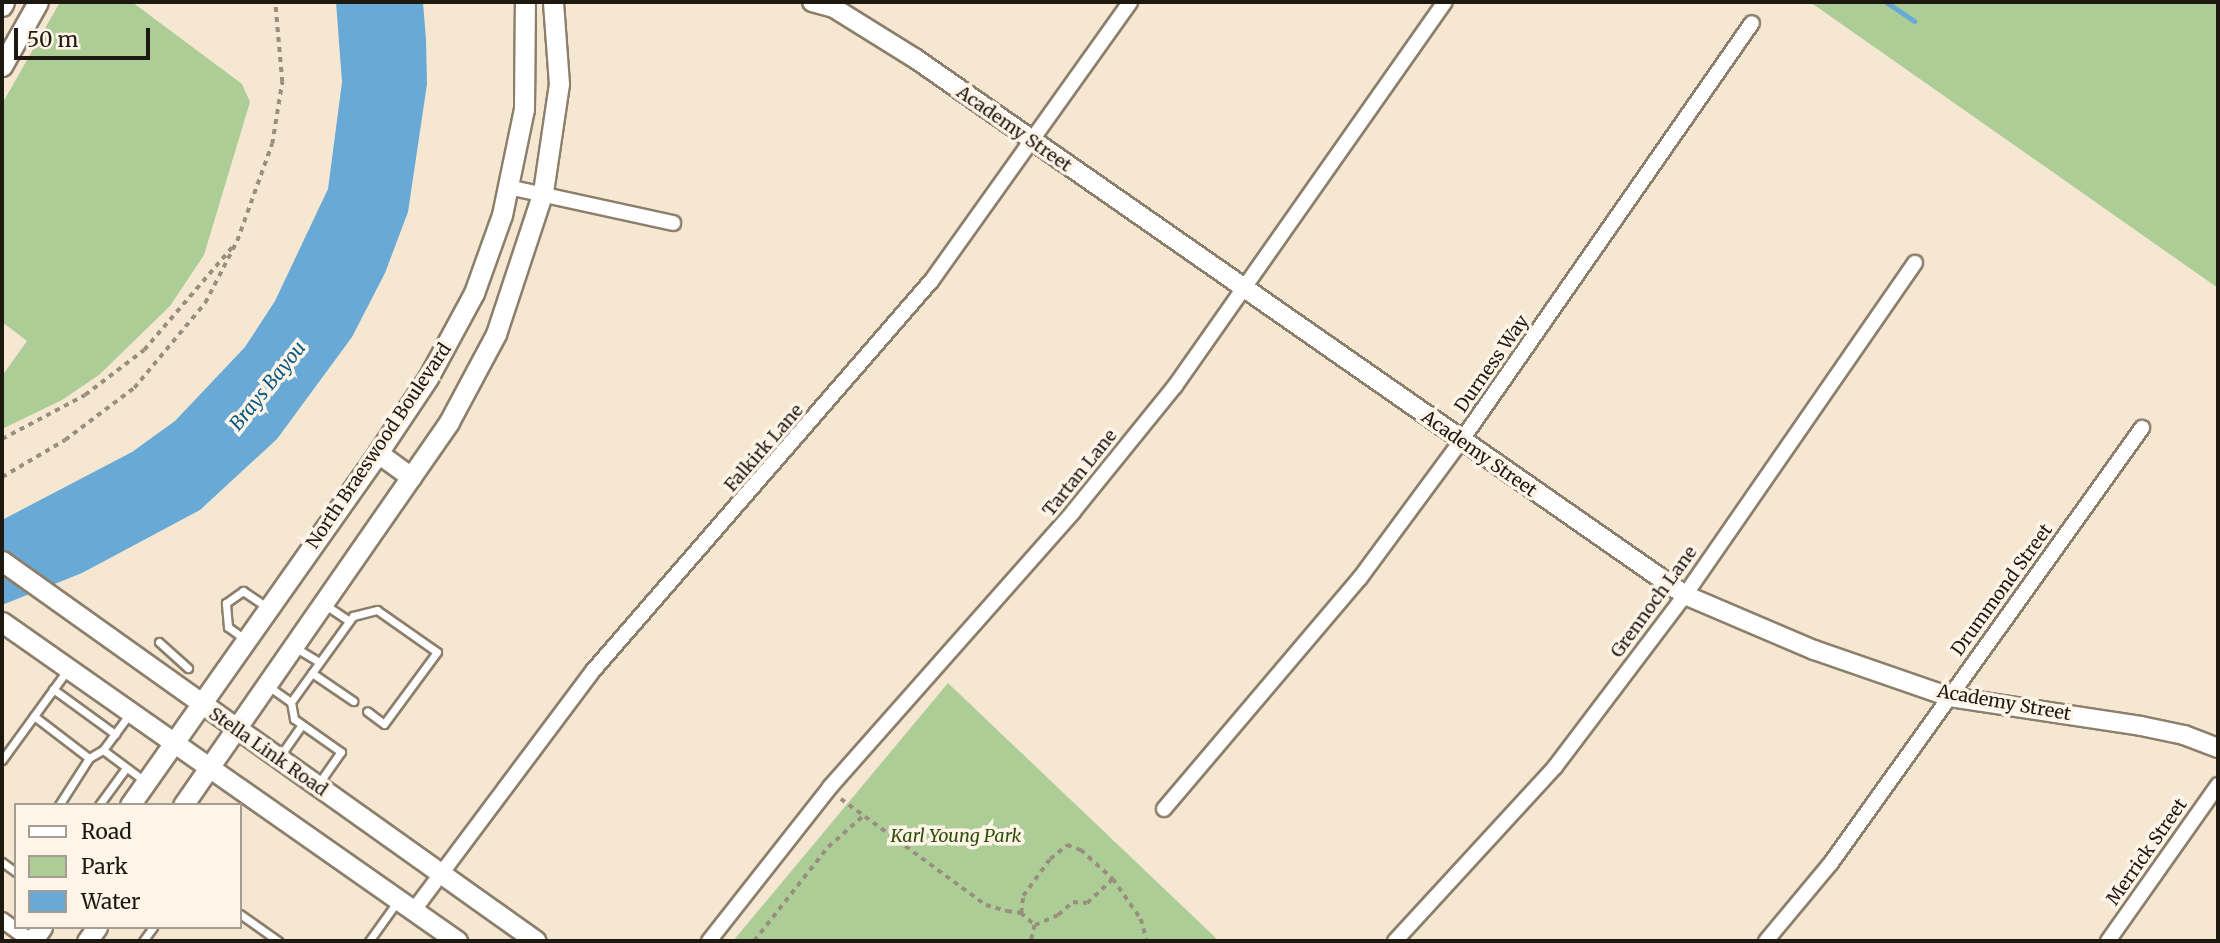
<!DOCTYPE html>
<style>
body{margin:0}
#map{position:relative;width:2220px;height:943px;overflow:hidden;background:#f6e7d2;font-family:Merriweather,serif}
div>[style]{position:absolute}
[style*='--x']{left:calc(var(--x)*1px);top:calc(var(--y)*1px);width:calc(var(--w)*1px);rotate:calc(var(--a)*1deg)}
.green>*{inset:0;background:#adcd97}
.water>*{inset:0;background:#69a9d6}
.stream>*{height:5px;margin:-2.5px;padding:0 2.5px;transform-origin:2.5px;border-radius:2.5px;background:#69a9d6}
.path>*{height:3.5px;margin-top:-1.75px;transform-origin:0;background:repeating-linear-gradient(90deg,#9a8f7f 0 5px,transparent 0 10px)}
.roads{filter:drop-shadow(2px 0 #8c7f6b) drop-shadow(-2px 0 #8c7f6b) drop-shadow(0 2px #8c7f6b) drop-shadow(0 -2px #8c7f6b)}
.service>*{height:7px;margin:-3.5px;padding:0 3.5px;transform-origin:3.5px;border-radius:3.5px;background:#fff}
.minor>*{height:14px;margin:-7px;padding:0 7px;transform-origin:7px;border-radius:7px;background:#fff}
.tertiary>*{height:18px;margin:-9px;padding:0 9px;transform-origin:9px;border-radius:9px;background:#fff}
.secondary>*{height:19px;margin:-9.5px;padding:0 9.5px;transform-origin:9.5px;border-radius:9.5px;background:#fff}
span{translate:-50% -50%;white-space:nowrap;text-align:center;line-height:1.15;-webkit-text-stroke:7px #fef5e8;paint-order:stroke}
.street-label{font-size:18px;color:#1d1810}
.park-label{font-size:18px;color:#2e4e0c;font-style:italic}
.water-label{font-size:19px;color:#065782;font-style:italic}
.frame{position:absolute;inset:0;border:4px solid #1d1810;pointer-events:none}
.legend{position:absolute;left:14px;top:803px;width:228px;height:126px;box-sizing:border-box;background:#fef5e8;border:2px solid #a49d92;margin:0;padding:9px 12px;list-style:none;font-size:21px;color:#1d1810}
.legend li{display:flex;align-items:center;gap:14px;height:35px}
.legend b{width:35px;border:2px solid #a49d92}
.scale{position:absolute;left:14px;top:28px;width:136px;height:32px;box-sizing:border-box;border:4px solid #1d1810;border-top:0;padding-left:9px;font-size:21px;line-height:24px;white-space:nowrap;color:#1d1810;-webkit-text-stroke:5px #fef5e8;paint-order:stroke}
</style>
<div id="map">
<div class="green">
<div style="clip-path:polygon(60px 2px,132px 2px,242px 84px,250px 102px,204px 255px,170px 306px,99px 375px,62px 400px,2px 429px,2px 376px,27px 341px,2px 322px,2px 104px)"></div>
<div style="clip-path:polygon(1810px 2px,2218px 2px,2218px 288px)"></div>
<div style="clip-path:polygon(948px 683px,1218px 940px,733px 941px)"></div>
</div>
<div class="water">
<div style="clip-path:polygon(336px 2px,423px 2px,426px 40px,427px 84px,408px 212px,385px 273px,352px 337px,277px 439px,200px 510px,82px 573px,2px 605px,2px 520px,132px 452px,175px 421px,245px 347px,275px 301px,328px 189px,342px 82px)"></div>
</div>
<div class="stream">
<div style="--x:1886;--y:2;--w:34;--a:34"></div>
</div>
<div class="path">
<div style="--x:2;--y:439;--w:94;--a:-27.9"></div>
<div style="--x:85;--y:395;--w:74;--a:-37.3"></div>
<div style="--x:144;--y:350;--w:138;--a:-49.4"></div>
<div style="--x:2;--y:477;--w:73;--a:-30.4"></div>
<div style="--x:65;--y:440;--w:86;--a:-37"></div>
<div style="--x:134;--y:388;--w:111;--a:-50.1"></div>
<div style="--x:205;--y:303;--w:70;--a:-62.7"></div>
<div style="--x:237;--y:241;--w:103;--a:-70.2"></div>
<div style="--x:272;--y:144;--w:63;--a:-80.8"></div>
<div style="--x:282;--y:82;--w:80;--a:-95"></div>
<div style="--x:841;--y:799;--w:180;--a:36.2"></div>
<div style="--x:986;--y:905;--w:22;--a:16"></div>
<div style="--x:1007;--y:911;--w:14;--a:8"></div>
<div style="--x:1021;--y:913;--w:17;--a:-83"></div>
<div style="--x:1023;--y:896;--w:46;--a:-53.9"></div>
<div style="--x:1050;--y:859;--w:22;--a:-39"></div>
<div style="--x:1067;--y:845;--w:15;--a:20"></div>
<div style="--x:1081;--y:850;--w:43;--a:42.2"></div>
<div style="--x:1113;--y:879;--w:49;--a:55"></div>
<div style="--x:1141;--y:919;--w:23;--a:75"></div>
<div style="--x:1021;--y:913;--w:18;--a:41"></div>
<div style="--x:1035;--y:925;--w:16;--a:104"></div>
<div style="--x:1035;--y:925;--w:25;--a:-23"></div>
<div style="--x:1058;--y:915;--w:20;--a:-41"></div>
<div style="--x:1073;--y:902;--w:14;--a:4"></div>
<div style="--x:1087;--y:903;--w:35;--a:-43"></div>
<div style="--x:754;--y:941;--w:120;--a:-51.8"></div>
<div style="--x:828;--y:847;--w:47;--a:-41.5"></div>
</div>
<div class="roads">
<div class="service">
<div style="--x:324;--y:604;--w:30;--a:34"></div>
<div style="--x:246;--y:640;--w:22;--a:-144"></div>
<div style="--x:228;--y:627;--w:24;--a:-95"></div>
<div style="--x:226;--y:603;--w:21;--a:-35"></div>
<div style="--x:243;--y:591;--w:30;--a:34"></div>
<div style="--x:159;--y:642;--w:39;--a:42"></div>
<div style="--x:296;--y:648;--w:27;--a:31"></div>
<div style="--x:312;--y:673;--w:50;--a:34.3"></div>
<div style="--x:268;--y:686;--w:28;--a:35"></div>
<div style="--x:53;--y:689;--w:77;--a:36"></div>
<div style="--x:34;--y:716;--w:69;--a:37.4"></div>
<div style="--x:103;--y:750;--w:54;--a:36.7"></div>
<div style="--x:280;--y:756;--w:38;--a:-55"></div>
<div style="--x:2;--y:760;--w:112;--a:-54"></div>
<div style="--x:319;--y:783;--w:38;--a:-55"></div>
<div style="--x:341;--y:752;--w:57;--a:-144.9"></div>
<div style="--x:294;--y:719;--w:17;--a:-100"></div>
<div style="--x:291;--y:702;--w:106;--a:-54.2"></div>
<div style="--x:353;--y:616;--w:25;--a:-14"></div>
<div style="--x:377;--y:610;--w:73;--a:35"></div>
<div style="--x:437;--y:652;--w:89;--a:126.4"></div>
<div style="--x:384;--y:724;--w:21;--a:-143"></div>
<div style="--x:59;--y:805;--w:56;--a:-57.4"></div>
<div style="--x:89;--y:758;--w:16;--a:-30"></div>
<div style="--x:103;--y:750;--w:47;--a:-53.6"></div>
<div style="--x:99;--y:805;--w:46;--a:-53.9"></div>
<div style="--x:2;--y:862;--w:17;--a:36"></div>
<div style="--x:240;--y:914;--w:47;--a:35.4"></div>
<div style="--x:143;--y:941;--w:17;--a:-54"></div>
<div style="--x:369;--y:941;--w:48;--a:-54.3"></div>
</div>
<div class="minor">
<div style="--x:508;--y:187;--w:169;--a:12.3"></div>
<div style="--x:1164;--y:809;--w:303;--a:-49.7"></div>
<div style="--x:1360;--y:578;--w:170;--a:-53.6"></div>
<div style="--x:1461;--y:441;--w:509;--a:-55.16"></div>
<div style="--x:414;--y:910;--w:297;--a:-53.2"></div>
<div style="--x:592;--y:672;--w:519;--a:-49.06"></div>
<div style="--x:932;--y:280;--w:341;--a:-54.5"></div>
<div style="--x:2;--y:920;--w:36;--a:36"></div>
<div style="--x:709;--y:941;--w:196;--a:-51.8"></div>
<div style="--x:830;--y:787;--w:367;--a:-48.5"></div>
<div style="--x:1073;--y:512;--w:162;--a:-51"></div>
<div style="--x:1175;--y:386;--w:469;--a:-54.9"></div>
<div style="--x:1395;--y:941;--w:236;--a:-47.4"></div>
<div style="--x:1555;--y:767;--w:216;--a:-52.9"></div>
<div style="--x:1685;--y:595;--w:404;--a:-55.3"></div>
<div style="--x:1766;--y:941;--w:102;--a:-50.2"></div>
<div style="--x:1831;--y:863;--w:535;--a:-54.44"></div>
<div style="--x:2108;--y:941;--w:191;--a:-54.8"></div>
</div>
<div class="tertiary">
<div style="--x:812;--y:2;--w:23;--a:15"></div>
<div style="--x:834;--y:8;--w:97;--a:31.9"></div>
<div style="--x:916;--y:59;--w:937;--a:34.88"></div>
<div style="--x:1685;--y:595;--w:140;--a:23.1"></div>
<div style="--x:1814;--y:650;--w:144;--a:19.1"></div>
<div style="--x:1950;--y:697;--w:193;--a:8.6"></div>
<div style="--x:2141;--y:726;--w:44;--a:11.8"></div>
<div style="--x:2184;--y:735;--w:36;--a:21"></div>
</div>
<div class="secondary">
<div style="--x:2;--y:6;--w:4;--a:-63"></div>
<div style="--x:2;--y:66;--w:73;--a:-60.6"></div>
<div style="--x:378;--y:453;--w:41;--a:36"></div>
<div style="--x:2;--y:561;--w:655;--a:35.44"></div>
<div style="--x:2;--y:622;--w:556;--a:35.03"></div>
<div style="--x:130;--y:805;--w:431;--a:-54.8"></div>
<div style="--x:378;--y:453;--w:90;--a:-56.3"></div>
<div style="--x:428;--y:378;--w:97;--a:-61.6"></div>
<div style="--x:474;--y:293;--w:83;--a:-70.3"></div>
<div style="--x:502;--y:215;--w:108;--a:-78.3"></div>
<div style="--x:524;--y:109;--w:107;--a:-89.5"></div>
<div style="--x:183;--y:805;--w:466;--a:-55.2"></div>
<div style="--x:449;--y:422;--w:100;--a:-61.9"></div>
<div style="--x:496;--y:334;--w:150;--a:-71.7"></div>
<div style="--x:543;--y:192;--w:109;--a:-81.6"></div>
<div style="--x:559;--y:84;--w:82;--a:-94.2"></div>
<div style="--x:32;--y:941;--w:17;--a:-54"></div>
<div style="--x:87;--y:941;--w:17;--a:-54"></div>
</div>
</div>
<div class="street-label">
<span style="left:1014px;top:129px;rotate:35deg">Academy Street</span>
<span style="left:1492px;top:364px;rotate:-55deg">Durness Way</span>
<span style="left:379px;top:446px;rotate:-56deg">North Braeswood Boulevard</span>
<span style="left:764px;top:448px;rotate:-49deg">Falkirk Lane</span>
<span style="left:1479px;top:454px;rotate:35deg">Academy Street</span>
<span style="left:1080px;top:473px;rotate:-51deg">Tartan Lane</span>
<span style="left:2002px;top:590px;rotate:-54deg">Drummond Street</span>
<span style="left:1654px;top:602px;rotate:-54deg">Grennoch Lane</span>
<span style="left:2004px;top:703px;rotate:10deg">Academy Street</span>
<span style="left:268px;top:752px;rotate:35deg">Stella Link Road</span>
<span style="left:2147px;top:852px;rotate:-55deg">Merrick Street</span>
</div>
<div class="park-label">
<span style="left:956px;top:836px">Karl Young Park</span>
</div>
<div class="water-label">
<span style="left:268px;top:386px;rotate:-51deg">Brays Bayou</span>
</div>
<div class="frame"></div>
<ul class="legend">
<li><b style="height:9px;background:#fff"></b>Road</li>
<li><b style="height:19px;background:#adcd97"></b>Park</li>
<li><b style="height:19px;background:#69a9d6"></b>Water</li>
</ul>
<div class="scale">50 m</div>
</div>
